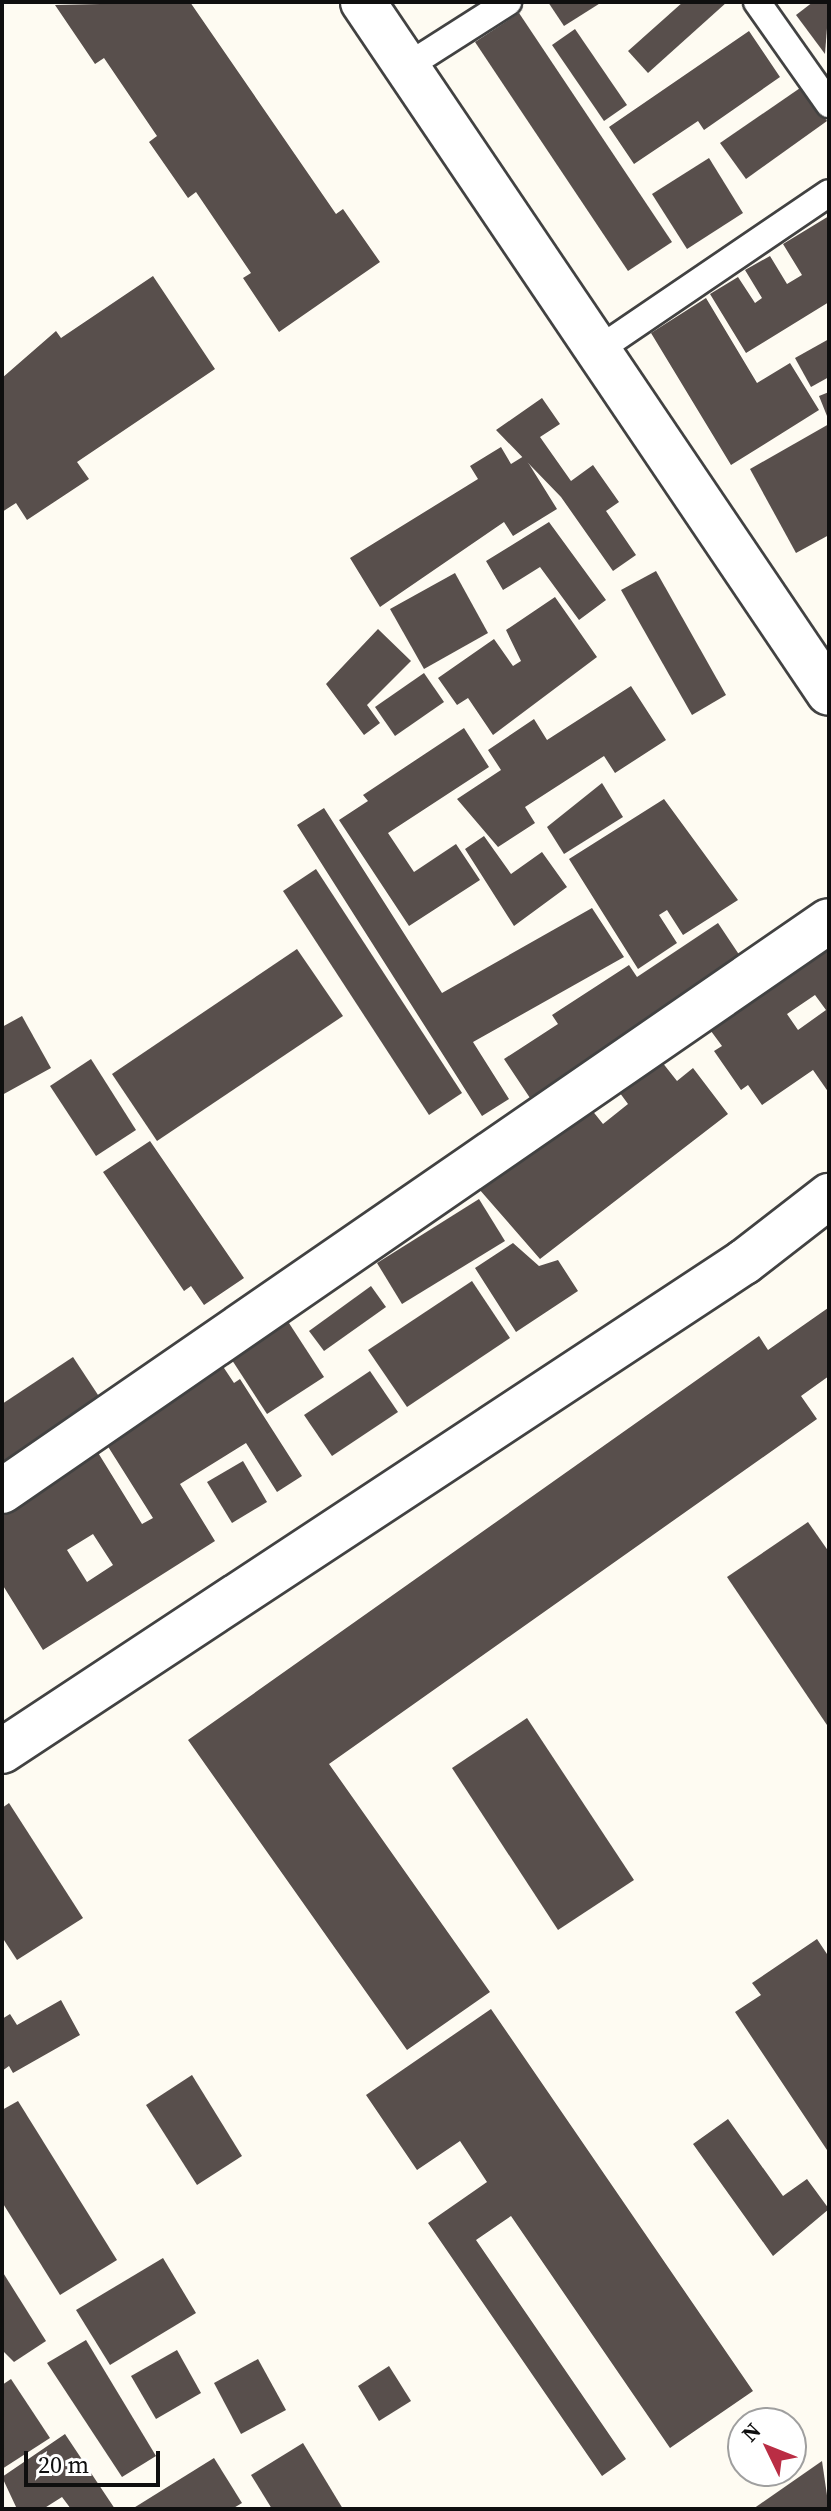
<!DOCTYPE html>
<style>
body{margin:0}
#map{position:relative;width:831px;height:2511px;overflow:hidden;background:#fefbf2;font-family:"Source Serif 4",serif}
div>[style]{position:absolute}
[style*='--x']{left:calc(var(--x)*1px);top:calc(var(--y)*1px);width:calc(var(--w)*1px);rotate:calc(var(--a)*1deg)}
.building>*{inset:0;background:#584f4c}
.roads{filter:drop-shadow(2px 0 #424242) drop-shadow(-2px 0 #424242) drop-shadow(0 2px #424242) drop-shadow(0 -2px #424242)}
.service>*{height:26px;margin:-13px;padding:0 13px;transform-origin:13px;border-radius:13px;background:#fff}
.minor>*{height:44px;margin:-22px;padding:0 22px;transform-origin:22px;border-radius:22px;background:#fff}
.tertiary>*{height:44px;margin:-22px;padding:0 22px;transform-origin:22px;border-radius:22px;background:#fff}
span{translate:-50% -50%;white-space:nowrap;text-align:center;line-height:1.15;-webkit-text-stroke:8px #fff;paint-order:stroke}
.frame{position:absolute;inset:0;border:4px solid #0f0f0f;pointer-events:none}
.north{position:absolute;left:727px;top:2407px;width:80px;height:80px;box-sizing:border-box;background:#fff;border:2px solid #9f9f9f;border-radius:50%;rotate:313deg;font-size:22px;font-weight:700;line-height:32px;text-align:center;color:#0f0f0f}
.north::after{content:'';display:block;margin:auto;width:28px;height:36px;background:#ba2d44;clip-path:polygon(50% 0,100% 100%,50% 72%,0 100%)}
.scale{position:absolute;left:24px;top:2451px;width:136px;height:36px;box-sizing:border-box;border:4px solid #0f0f0f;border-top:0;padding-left:10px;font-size:24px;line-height:28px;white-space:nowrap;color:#0f0f0f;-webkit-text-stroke:6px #fff;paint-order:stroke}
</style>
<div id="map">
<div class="building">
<div style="clip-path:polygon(190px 2px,336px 214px,343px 209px,380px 262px,279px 332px,243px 278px,251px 273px,196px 192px,188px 198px,149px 142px,157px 136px,104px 58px,95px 64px,55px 5px)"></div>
<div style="clip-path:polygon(548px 2px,602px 2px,564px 26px)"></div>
<div style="clip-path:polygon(683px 2px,727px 2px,648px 73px,628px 51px)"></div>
<div style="clip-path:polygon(813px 2px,829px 2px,825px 54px,796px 15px)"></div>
<div style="clip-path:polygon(519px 13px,672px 242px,628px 271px,475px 42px)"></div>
<div style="clip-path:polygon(575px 29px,627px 105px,604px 121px,552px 45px)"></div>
<div style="clip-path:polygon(749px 31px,780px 77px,704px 130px,698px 121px,634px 164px,609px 127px)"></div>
<div style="clip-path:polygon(803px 86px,827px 121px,746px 179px,720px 143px)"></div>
<div style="clip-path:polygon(709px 158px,743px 213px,687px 249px,652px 194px)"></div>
<div style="clip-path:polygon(829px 216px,829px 302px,746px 353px,710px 294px,738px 277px,755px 303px,762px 298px,745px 270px,770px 256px,787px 284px,802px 275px,783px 244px)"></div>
<div style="clip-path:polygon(153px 276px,215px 369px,77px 462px,89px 479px,27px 520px,16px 503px,2px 512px,2px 378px,56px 331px,61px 338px)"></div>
<div style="clip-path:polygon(706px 298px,757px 383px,790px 363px,819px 410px,731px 465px,651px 333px)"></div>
<div style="clip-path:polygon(829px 339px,829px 377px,811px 387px,795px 358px)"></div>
<div style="clip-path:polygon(829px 392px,829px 421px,819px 396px)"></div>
<div style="clip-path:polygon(542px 398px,560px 424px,540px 437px,571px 481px,593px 465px,619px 502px,606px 511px,636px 555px,613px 571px,561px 497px,496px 430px)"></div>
<div style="clip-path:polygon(829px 424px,829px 535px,796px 553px,750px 469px)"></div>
<div style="clip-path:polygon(501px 447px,511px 464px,524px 456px,557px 509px,513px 536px,504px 522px,380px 607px,350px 558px,478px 479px,470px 466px)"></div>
<div style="clip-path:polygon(549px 522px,606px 600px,579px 620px,540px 567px,503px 590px,486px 561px)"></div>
<div style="clip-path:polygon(656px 571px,726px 695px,692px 715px,621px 590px)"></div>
<div style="clip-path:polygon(455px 573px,488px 633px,424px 669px,390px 609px)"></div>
<div style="clip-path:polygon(555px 597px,597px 657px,493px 735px,468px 698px,457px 705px,438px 678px,494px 639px,513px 666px,521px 661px,506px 630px)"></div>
<div style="clip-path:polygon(378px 629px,411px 661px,367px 705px,380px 723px,364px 735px,326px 684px)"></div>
<div style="clip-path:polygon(424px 673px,444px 702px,395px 736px,375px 707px)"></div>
<div style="clip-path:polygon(631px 686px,666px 740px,615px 773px,604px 756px,525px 807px,535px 823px,498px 847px,457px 799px,501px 770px,488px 750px,534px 719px,547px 740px)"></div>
<div style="clip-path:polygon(464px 728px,489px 767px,388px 833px,414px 872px,456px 844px,480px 880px,409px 926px,339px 820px,368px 801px,363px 795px)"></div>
<div style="clip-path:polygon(602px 783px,623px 817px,564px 854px,547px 827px)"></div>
<div style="clip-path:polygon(664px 799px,738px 900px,683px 935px,667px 910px,659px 915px,677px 943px,638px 969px,569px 859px)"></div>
<div style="clip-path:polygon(324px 808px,442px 993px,592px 908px,624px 957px,473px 1042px,509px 1099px,482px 1116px,297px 825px)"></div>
<div style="clip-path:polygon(484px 836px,511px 874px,542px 852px,567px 887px,514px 926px,465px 849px)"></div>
<div style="clip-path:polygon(316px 869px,462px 1093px,429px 1115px,283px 891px)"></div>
<div style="clip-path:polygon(718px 923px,742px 959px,530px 1098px,504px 1059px,558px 1024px,552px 1015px,629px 965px,637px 977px)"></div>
<div style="clip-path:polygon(evenodd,829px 942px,829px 1093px,813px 1070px,762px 1105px,748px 1085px,741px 1090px,714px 1051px,722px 1046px,708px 1027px,829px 942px,815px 995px,826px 1010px,798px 1030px,787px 1014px,815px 995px)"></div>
<div style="clip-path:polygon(297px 949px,343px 1016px,157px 1141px,112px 1074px)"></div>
<div style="clip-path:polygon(22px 1016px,51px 1068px,2px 1095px,2px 1027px)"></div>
<div style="clip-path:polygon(658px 1057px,677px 1081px,693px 1068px,728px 1114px,540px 1259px,479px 1189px,591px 1109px,603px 1124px,628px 1104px,617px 1089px)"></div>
<div style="clip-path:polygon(91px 1059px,136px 1130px,96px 1156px,50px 1086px)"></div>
<div style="clip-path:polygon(150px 1141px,244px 1278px,204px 1305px,191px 1286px,184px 1291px,103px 1172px)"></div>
<div style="clip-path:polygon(479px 1199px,505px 1241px,402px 1304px,377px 1263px)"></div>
<div style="clip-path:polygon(513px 1243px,539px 1266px,558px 1260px,578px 1291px,516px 1332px,475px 1268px)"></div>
<div style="clip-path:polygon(472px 1281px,510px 1338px,407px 1407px,368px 1350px)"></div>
<div style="clip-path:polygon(371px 1286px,386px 1307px,324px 1351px,309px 1331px)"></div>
<div style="clip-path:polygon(828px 1308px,829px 1376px,801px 1396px,817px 1419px,329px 1764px,490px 1992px,407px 2050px,188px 1740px,759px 1336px,768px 1350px)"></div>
<div style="clip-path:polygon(287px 1320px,324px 1377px,267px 1414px,230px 1357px)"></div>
<div style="clip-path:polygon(73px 1357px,102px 1401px,2px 1468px,2px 1404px)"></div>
<div style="clip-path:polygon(evenodd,222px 1365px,234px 1383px,240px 1379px,302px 1476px,277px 1492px,246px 1443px,180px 1484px,215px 1541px,43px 1650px,2px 1584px,2px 1516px,97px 1451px,142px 1524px,153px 1518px,107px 1445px,222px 1365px,93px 1534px,113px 1565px,87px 1582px,67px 1550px,93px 1534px)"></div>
<div style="clip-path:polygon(370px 1371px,398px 1412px,332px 1456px,304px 1415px)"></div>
<div style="clip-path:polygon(243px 1461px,267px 1502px,232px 1523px,207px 1482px)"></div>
<div style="clip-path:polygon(808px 1522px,829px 1552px,829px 1728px,727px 1577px)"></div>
<div style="clip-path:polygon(527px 1718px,634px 1880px,558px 1930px,452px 1768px)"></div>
<div style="clip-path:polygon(9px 1803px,83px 1918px,17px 1960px,2px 1937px,2px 1808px)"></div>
<div style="clip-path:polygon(817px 1939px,829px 1957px,829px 2153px,735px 2012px,761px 1995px,752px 1983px)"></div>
<div style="clip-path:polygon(61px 2000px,80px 2035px,13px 2073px,9px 2066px,2px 2071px,2px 2019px,10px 2014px,17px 2025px)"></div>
<div style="clip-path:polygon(491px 2009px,753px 2391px,670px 2448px,511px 2216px,476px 2240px,626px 2459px,602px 2476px,428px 2223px,487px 2182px,460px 2141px,417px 2170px,366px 2095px)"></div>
<div style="clip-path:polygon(192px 2075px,242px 2156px,197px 2185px,146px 2105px)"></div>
<div style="clip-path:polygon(18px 2101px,117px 2260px,60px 2295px,2px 2202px,2px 2110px)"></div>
<div style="clip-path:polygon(728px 2119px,783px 2196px,807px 2179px,829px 2209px,773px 2256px,693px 2144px)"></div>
<div style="clip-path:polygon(163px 2258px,196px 2313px,110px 2365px,76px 2310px)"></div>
<div style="clip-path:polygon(2px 2271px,46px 2341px,14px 2362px,2px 2350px)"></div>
<div style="clip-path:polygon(86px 2340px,156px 2456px,122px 2477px,47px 2363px)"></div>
<div style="clip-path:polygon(177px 2350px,201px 2393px,156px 2419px,131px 2376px)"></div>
<div style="clip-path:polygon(258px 2359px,286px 2410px,241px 2434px,214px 2383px)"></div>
<div style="clip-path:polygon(389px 2366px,411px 2401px,379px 2421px,358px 2386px)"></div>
<div style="clip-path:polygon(11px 2379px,50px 2438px,2px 2469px,2px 2385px)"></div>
<div style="clip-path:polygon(65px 2434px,115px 2509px,71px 2509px,62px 2497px,43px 2509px,17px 2509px,2px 2477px)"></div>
<div style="clip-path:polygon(303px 2443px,343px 2509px,272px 2509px,251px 2475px)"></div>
<div style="clip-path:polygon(214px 2458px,242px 2503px,232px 2509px,132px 2509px)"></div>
<div style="clip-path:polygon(822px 2461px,829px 2509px,753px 2509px)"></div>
</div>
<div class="roads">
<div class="service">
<div style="--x:757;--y:2;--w:125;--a:54.8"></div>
<div style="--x:406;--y:67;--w:121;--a:-32.5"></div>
<div style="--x:598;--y:350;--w:279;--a:-34.2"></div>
</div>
<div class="minor">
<div style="--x:2;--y:1491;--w:1004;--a:-34.58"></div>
</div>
<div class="tertiary">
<div style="--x:363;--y:2;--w:833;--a:56"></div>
<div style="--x:2;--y:1751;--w:889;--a:-33.39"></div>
<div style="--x:744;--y:1262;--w:108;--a:-37.8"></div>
</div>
</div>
<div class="frame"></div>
<div class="north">N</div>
<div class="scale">20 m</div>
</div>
